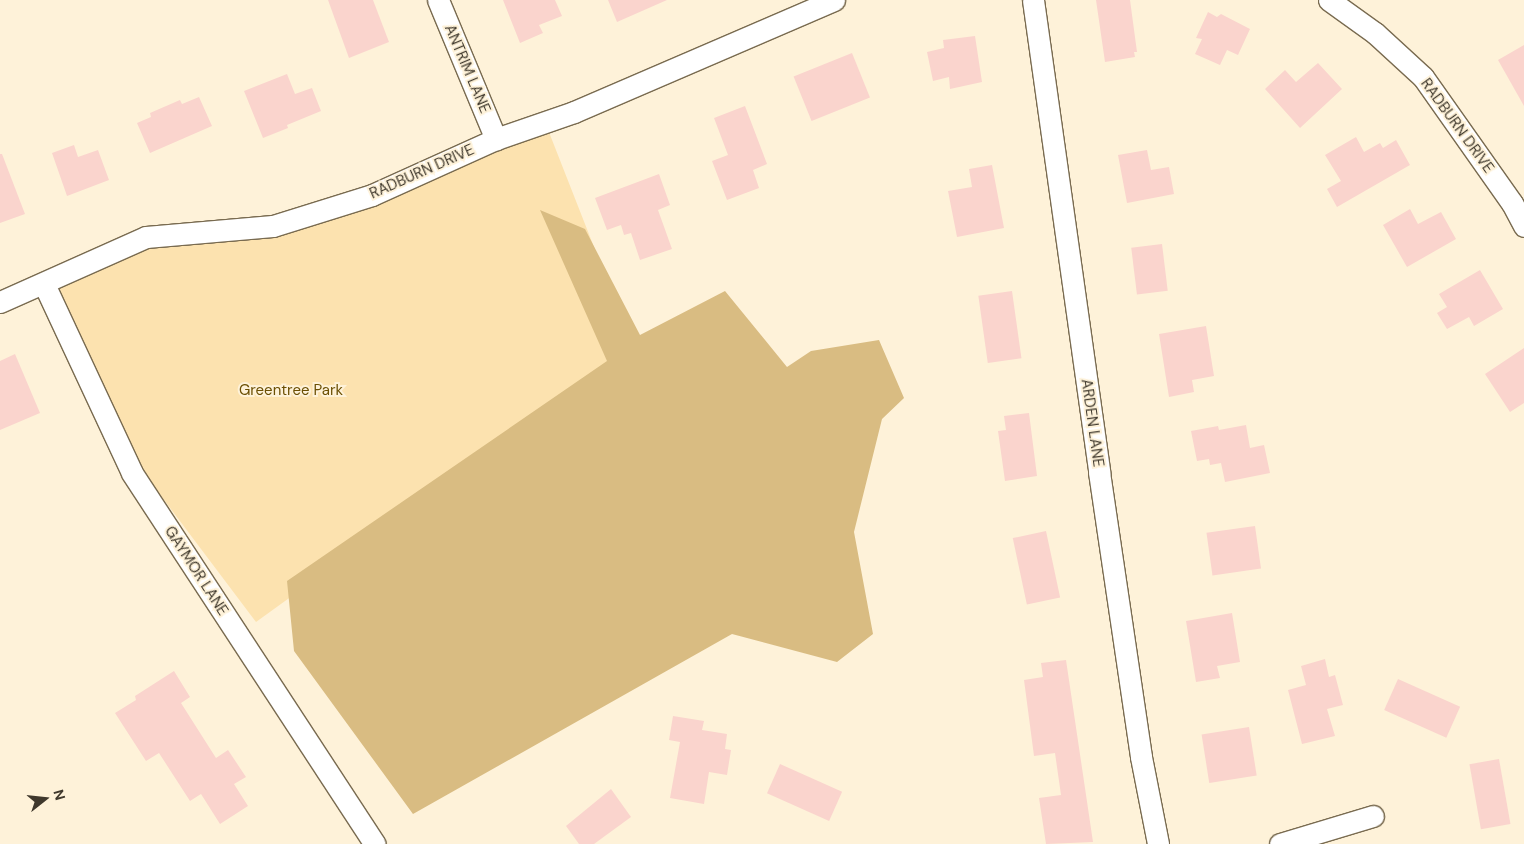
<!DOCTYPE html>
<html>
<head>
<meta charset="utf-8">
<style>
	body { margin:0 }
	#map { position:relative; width:1524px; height:844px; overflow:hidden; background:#fef2d9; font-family:"DM Sans",sans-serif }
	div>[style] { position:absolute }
	.green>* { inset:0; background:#fce2af }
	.forest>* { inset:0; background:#d9bc82 }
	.building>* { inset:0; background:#fad4cd; transform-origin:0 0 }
	.roads { filter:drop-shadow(1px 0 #796b50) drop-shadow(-1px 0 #796b50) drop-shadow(0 1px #796b50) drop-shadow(0 -1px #796b50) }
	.minor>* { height:21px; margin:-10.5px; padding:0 10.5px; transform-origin:10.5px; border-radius:10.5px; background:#fff }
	span { translate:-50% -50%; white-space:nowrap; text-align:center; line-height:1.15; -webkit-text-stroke:4px #fef2d9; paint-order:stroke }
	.street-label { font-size:15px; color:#3f382c }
	.park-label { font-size:15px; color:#6b4f03 }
	.north { position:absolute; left:20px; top:774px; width:50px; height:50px; -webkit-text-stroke:4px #fef2d9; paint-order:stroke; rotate:74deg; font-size:14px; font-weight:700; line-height:20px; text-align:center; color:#3f382c }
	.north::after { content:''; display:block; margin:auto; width:18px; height:22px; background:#3f382c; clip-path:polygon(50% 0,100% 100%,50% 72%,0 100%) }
</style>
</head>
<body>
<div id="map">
	<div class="green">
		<i style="clip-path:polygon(545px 122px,634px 349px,256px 622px,143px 472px,56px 288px,146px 237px,273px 226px)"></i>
	</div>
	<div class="forest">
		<i style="clip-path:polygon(540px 210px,585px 229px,640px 335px,725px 291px,787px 367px,811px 351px,879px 340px,904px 398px,882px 419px,854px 532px,873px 634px,837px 662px,732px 634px,413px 814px,294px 651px,287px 581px,607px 361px)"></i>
	</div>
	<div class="building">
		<i style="clip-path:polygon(328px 0,373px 0,389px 42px,349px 58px)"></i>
		<i style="clip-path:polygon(503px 0,555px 0,562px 16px,539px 25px,543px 33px,520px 43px)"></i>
		<i style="clip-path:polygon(608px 0,667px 0,617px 22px)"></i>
		<i style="clip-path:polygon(1096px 0,1130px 0,1137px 52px,1134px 52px,1135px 57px,1105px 62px)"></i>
		<i style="clip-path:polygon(1208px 12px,1217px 17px,1221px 14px,1250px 29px,1238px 55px,1227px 50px,1220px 65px,1195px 54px,1202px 39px,1196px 38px)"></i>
		<i style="clip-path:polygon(975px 36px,982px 82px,950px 89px,949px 77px,933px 81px,927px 52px,944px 48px,943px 40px)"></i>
		<i style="clip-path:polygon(1524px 45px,1524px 106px,1498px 60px)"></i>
		<i style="left:852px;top:53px;width:48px;height:63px;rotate:68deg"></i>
		<i style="clip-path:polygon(1318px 63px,1342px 89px,1300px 128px,1265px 89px,1285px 70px,1296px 82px)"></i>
		<i style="clip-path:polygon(287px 74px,295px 94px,312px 88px,321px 111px,287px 125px,288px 128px,263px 138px,244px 91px)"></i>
		<i style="clip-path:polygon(199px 97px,212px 126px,150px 153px,137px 123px,151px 117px,150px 113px,180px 100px,182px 104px)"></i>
		<i style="clip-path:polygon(745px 106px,767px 164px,753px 170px,759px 188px,727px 200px,712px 161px,728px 155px,714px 118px)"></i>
		<i style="clip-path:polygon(1356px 137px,1364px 152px,1380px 143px,1383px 148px,1396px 140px,1410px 165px,1337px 207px,1327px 189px,1341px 181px,1325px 155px)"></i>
		<i style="clip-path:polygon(74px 145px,78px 157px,98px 150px,109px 180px,67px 196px,52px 153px)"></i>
		<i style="clip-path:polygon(1147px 150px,1151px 170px,1169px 167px,1174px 194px,1127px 203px,1118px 155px)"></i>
		<i style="clip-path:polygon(0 154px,2px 154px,25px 214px,0 223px)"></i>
		<i style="clip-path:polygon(992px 165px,1004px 228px,957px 237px,948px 191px,972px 187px,969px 169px)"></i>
		<i style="clip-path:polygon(659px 174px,670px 205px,658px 210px,672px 249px,640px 260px,631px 233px,624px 235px,621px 225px,607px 230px,595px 198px)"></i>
		<i style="clip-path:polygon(1410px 209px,1418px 224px,1441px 212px,1456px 239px,1407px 267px,1383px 225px)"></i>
		<i style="left:1162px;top:244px;width:47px;height:31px;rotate:83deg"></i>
		<i style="clip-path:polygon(1480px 270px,1503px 309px,1474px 326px,1469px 317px,1447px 329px,1437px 313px,1447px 307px,1439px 294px)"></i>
		<i style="left:1012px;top:291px;width:68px;height:34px;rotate:82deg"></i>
		<i style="clip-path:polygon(1206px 326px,1214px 376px,1192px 380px,1194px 392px,1169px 397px,1159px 334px)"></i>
		<i style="clip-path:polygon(1524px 348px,1524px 403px,1510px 412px,1485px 374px)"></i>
		<i style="clip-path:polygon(15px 354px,40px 413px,0 430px,0 361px)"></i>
		<i style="clip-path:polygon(1029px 413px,1037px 476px,1005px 481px,998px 431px,1006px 430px,1004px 416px)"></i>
		<i style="clip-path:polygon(1246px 425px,1250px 448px,1264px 445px,1270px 473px,1225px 482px,1221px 463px,1210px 465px,1209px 459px,1197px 461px,1191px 431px,1218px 426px,1219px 430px)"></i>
		<i style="left:1255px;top:526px;width:43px;height:49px;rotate:82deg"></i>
		<i style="left:1046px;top:531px;width:68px;height:34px;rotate:78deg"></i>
		<i style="clip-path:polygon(1232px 613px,1240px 662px,1217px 666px,1220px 678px,1196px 682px,1186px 621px)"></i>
		<i style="clip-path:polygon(1325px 659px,1329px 677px,1335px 675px,1343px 705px,1327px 709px,1335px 736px,1302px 744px,1288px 690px,1306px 685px,1301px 666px)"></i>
		<i style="clip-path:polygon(1066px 660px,1093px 842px,1046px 844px,1039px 798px,1061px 795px,1055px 753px,1034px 756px,1024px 680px,1043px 677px,1041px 663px)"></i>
		<i style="clip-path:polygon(174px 671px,190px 697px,181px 703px,216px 758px,228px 750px,246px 777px,234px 784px,248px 806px,220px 824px,201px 794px,190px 801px,159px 753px,146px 761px,115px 713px,136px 700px,135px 696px)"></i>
		<i style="left:1398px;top:679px;width:68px;height:34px;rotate:24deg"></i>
		<i style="clip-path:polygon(673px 716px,704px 721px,702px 730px,727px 734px,725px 749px,731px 750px,727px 775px,709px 772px,704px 804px,670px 798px,680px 742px,669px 740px)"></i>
		<i style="left:1249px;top:727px;width:49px;height:48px;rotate:81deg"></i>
		<i style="left:1499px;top:759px;width:66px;height:30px;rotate:80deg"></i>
		<i style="left:780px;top:764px;width:68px;height:32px;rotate:24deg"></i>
		<i style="clip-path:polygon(611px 789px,631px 817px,594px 844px,579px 844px,566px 826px)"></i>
	</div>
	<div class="roads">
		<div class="minor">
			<i style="left:438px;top:0;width:151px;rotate:67.4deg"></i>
			<i style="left:1033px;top:0;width:477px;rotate:82deg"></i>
			<i style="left:1099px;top:472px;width:288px;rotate:81.6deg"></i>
			<i style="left:1141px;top:757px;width:89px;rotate:78.9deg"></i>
			<i style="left:1329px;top:0;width:57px;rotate:35.7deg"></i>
			<i style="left:1375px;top:33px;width:65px;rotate:42.5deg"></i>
			<i style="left:1423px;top:77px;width:154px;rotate:54.8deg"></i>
			<i style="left:1512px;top:203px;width:26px;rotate:62deg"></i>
			<i style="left:44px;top:284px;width:208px;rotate:65deg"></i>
			<i style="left:132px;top:473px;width:443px;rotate:56.8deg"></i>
			<i style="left:0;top:302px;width:160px;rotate:-24deg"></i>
			<i style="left:146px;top:237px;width:127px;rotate:-5deg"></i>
			<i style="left:273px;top:226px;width:104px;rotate:-17.4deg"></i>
			<i style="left:372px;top:195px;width:136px;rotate:-24.3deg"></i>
			<i style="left:496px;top:139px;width:83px;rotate:-19.1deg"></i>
			<i style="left:574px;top:112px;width:283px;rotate:-23.3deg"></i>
			<i style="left:1280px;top:844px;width:97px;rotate:-16.8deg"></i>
		</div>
	</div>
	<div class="street-label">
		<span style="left:467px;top:69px;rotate:67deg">ANTRIM LANE</span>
		<span style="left:1457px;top:126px;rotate:54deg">RADBURN DRIVE</span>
		<span style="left:422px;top:172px;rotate:-24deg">RADBURN DRIVE</span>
		<span style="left:1092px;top:423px;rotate:82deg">ARDEN LANE</span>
		<span style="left:196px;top:571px;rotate:57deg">GAYMOR LANE</span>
	</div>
	<div class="park-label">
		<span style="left:291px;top:391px">Greentree Park</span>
	</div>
	<div class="north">N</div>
</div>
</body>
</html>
